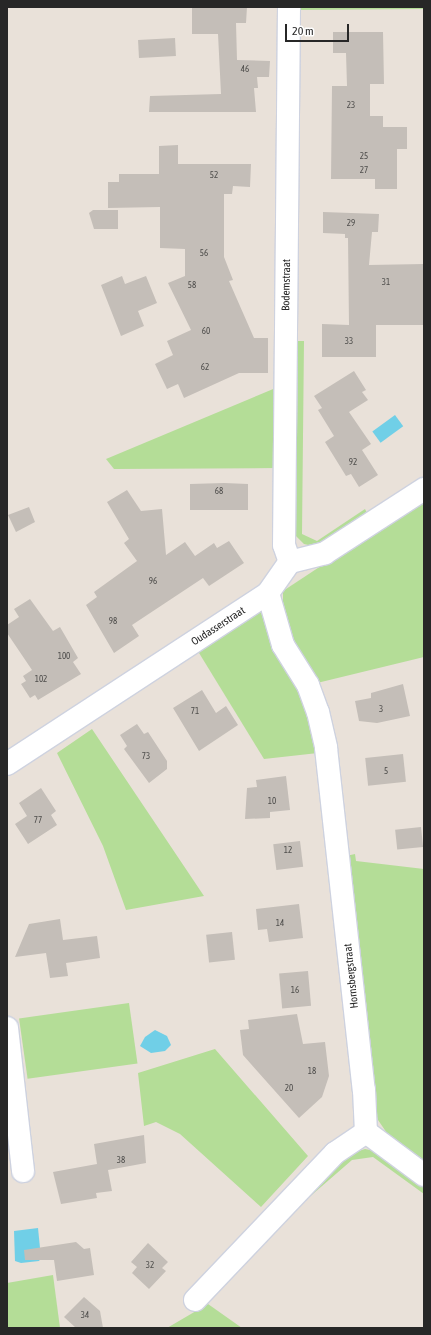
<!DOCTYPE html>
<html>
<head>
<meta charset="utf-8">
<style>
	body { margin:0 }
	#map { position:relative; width:431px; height:1335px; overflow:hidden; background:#e9e1d9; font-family:"Asap Condensed",sans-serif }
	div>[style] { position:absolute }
	.green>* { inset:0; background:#b4dd97; transform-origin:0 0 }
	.water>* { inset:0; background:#70cfe7; transform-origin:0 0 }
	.building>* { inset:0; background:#c4beb8; transform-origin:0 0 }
	.roads { filter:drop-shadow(1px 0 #ced2df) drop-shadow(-1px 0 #ced2df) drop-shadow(0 1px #ced2df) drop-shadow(0 -1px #ced2df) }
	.minor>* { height:22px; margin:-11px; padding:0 11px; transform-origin:11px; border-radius:11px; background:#fff }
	span { translate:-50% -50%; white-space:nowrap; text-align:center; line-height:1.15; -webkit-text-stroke:3.5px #fff; paint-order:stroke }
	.number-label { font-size:9px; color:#4e4d4b }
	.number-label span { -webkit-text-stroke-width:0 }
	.street-label { font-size:11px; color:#272727 }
	.frame { position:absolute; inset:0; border:8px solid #272727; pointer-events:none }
	.scale { position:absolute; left:285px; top:24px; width:64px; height:18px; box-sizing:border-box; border:2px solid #272727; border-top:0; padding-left:5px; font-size:12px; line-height:14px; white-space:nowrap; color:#272727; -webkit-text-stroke:3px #fff; paint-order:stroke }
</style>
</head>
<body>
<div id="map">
	<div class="green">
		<i style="clip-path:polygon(297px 7px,424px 7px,424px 9px,297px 10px)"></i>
		<i style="clip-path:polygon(294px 341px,304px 341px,302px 534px,317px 541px,365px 509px,368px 515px,318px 547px,304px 544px,295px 535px)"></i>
		<i style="clip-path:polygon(278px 387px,277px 468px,114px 469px,106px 459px)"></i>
		<i style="clip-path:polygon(424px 498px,424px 657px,317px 683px,289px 635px,283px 616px,283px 591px)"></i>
		<i style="clip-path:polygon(263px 608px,302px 689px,318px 753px,264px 759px,196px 648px)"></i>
		<i style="clip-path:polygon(92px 729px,204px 896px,126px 910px,103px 846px,57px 753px)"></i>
		<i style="clip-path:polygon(355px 854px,356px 861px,424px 869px,424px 1164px,391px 1139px,378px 1120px,374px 1107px,346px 856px)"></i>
		<i style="left:129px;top:1003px;width:61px;height:111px;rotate:82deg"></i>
		<i style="clip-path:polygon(215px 1049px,308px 1156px,261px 1207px,180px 1134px,156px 1122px,144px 1126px,138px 1073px)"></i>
		<i style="clip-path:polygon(365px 1149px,380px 1152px,424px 1185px,424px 1194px,373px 1157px,352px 1160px,284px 1219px,346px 1155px)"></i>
		<i style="clip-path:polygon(53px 1275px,60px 1328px,7px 1328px,7px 1283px)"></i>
		<i style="clip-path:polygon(208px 1304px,242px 1328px,167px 1328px)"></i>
	</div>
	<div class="water">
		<i style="left:395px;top:415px;width:14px;height:28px;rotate:54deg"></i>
		<i style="clip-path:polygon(155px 1030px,167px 1036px,171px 1045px,165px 1051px,151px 1053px,140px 1046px,145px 1037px)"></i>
		<i style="clip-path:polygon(38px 1228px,41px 1258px,39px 1261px,21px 1263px,15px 1261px,14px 1231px)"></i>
	</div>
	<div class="building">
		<i style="clip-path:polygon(192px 7px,247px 7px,246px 23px,236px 23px,237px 60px,270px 61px,269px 77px,257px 77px,258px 88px,254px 88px,256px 112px,149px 112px,150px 96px,221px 94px,218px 34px,192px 34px)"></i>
		<i style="clip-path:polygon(333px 32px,383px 32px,384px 84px,370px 84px,370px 116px,383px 116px,383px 127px,407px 127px,407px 149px,397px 149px,397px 189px,375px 189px,375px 179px,331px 179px,332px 86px,347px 86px,346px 53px,333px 53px)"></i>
		<i style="left:175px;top:38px;width:18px;height:37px;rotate:87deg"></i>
		<i style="clip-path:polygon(178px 145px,178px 164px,251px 164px,250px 187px,233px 186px,232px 194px,224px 194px,224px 257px,233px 280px,229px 281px,254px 338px,268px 338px,268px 373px,239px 373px,184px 398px,178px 384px,167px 389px,155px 364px,173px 355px,167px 341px,191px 330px,168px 283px,185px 276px,185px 249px,160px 248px,160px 207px,108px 208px,108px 182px,119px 182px,119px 174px,159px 174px,159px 146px)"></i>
		<i style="clip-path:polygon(93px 210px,118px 210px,118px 229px,94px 229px,89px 213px)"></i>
		<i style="clip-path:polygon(323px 212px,379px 214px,378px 232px,372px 232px,369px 265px,424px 264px,424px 325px,376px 325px,376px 357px,322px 357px,322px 324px,349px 325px,348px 238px,345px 238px,345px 234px,323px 233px)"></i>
		<i style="clip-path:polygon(122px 276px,125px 284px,146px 276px,157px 303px,138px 311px,144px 326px,121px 336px,101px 285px)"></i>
		<i style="clip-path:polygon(354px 371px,366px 390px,362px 392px,368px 400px,349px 412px,371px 444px,362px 450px,378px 475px,359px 487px,351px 474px,346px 476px,325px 442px,334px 436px,318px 410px,322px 408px,314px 396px)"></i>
		<i style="clip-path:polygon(224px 483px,248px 484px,248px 510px,190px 510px,190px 484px)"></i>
		<i style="clip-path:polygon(127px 490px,141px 511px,162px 509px,166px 555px,185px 542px,195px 556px,214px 543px,217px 548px,229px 541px,244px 563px,209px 586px,203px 578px,132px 625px,139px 636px,114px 653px,86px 605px,97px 597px,94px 592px,137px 561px,124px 543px,129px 539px,107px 502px)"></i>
		<i style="clip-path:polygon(29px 507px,35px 522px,16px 532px,8px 515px)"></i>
		<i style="clip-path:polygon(30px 599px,53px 631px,60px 627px,78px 658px,73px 662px,81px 674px,38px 700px,35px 695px,30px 698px,21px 684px,26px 681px,23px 676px,32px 670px,7px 633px,7px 625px,19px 617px,14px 609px)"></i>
		<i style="clip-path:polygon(403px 684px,410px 716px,377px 723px,359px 721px,355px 701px,371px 698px,371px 693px)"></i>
		<i style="clip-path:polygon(202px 690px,216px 713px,226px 706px,238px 725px,199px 751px,173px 708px)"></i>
		<i style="clip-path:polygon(137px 724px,144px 734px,148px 732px,167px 761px,167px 769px,149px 783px,124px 749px,127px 746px,120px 735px)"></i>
		<i style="left:403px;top:754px;width:28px;height:38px;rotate:84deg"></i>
		<i style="clip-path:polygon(286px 776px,290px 810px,270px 812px,270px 818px,245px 819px,247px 788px,257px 787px,256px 780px)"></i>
		<i style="clip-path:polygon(41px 788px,56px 811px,51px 815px,57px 825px,28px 844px,15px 824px,27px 816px,19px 803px)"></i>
		<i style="left:421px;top:827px;width:20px;height:26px;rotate:84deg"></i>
		<i style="left:300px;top:841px;width:26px;height:27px;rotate:83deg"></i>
		<i style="clip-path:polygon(299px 904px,303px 938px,269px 942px,267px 929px,258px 930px,256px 909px)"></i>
		<i style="clip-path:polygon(60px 919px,63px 940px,97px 936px,100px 958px,66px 963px,68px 976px,50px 978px,46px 953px,15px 957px,29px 924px)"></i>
		<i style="left:232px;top:932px;width:28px;height:26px;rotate:84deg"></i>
		<i style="left:308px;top:971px;width:35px;height:29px;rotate:85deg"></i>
		<i style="clip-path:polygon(297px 1014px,303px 1044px,325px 1042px,329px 1076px,322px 1097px,299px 1118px,243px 1055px,240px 1030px,249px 1029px,248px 1020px)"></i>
		<i style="clip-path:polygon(144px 1135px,146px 1163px,108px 1170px,112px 1191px,96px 1193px,97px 1198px,61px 1204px,53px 1172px,97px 1164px,94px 1144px)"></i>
		<i style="clip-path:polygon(76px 1242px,84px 1249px,90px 1248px,94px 1275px,57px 1281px,54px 1260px,25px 1260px,24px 1250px)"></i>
		<i style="clip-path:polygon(148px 1243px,168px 1262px,162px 1268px,166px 1271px,149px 1289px,132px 1273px,137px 1267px,131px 1262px)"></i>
		<i style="clip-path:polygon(84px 1297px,100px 1311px,103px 1328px,76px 1328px,64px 1317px)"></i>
	</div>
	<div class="roads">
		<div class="minor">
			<i style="left:289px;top:7px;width:538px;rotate:90.53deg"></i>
			<i style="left:284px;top:545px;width:18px;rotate:71deg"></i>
			<i style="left:268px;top:593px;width:54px;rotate:73.9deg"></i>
			<i style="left:283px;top:645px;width:47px;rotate:58deg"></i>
			<i style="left:308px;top:685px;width:29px;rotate:70deg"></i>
			<i style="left:318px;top:712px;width:37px;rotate:77deg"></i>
			<i style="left:326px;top:748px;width:344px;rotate:83.7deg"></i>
			<i style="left:364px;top:1090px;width:42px;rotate:87.3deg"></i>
			<i style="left:7px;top:764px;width:312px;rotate:-33.2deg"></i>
			<i style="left:268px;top:593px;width:38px;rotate:-55deg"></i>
			<i style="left:290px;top:562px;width:36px;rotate:-14deg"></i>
			<i style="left:325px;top:553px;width:118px;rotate:-32.9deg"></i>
			<i style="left:7px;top:1028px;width:144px;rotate:83.6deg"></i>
			<i style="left:366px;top:1132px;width:72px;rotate:36.6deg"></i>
			<i style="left:195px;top:1300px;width:203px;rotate:-46.4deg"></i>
			<i style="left:335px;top:1153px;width:37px;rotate:-34deg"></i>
		</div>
	</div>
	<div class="number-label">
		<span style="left:245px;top:69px">46</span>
		<span style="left:351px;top:105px">23</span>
		<span style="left:364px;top:156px">25</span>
		<span style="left:364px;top:170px">27</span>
		<span style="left:214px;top:175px">52</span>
		<span style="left:351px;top:223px">29</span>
		<span style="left:204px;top:253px">56</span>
		<span style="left:386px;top:282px">31</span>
		<span style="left:192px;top:285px">58</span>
		<span style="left:206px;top:331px">60</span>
		<span style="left:349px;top:341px">33</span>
		<span style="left:205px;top:367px">62</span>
		<span style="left:353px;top:462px">92</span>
		<span style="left:219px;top:491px">68</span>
		<span style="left:153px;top:581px">96</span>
		<span style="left:113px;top:621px">98</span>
		<span style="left:64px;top:656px">100</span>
		<span style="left:41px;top:679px">102</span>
		<span style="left:381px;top:709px">3</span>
		<span style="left:195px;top:711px">71</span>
		<span style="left:146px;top:756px">73</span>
		<span style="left:386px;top:771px">5</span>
		<span style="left:272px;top:801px">10</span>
		<span style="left:38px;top:820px">77</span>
		<span style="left:288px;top:850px">12</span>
		<span style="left:280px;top:923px">14</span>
		<span style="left:295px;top:990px">16</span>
		<span style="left:312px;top:1071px">18</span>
		<span style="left:289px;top:1088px">20</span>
		<span style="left:121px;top:1160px">38</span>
		<span style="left:150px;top:1265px">32</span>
		<span style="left:85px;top:1315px">34</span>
	</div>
	<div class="street-label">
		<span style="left:286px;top:285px;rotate:-89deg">Bodemstraat</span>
		<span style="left:218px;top:626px;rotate:-33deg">Oudasserstraat</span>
		<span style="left:351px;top:976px;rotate:-96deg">Hornsbergstraat</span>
	</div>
	<div class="frame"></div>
	<div class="scale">20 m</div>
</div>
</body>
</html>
